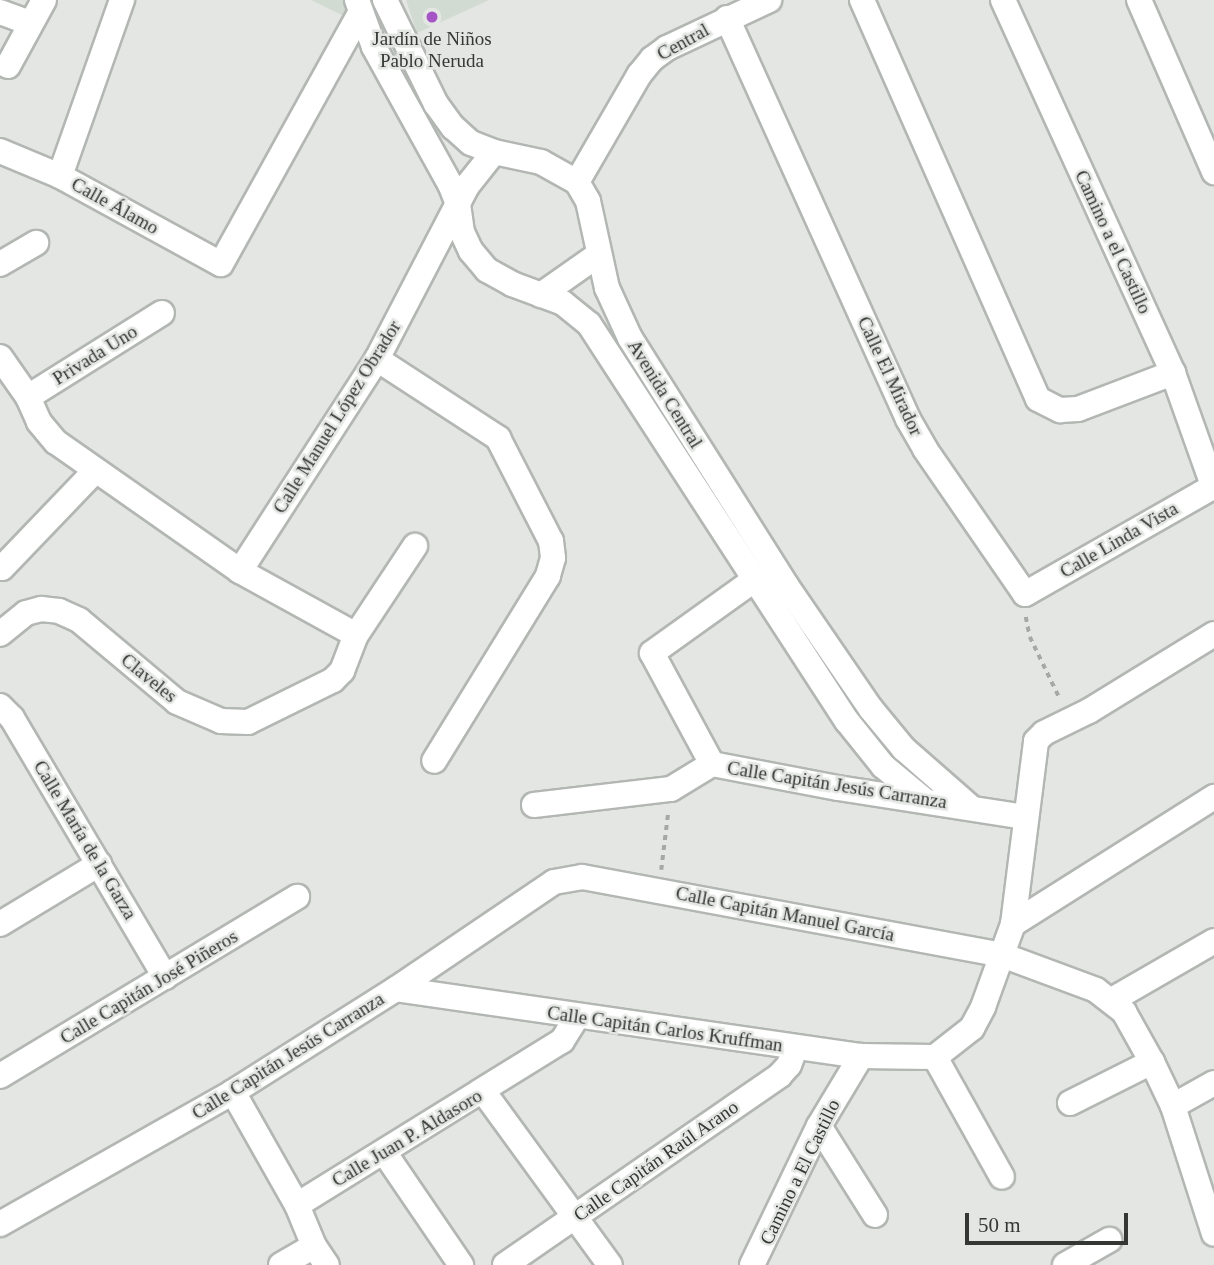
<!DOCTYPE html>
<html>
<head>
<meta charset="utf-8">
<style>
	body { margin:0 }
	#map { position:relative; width:1214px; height:1265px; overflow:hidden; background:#e3e6e2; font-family:"Times New Roman",serif }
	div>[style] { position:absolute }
	.built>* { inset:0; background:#d2dbd1 }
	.path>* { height:3.5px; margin-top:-1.75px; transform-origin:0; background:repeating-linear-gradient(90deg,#a6a8a5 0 5px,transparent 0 10px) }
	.roads { filter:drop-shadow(2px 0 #b3b7b3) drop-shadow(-2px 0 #b3b7b3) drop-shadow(0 2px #b3b7b3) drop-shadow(0 -2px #b3b7b3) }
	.minor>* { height:24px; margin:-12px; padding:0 12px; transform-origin:12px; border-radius:12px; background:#fff }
	.dots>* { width:19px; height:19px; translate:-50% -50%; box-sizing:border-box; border:4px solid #e3e6e2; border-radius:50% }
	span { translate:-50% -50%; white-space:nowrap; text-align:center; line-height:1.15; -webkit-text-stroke:5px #e3e6e2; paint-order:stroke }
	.poi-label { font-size:19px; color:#353735 }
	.street-label { font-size:19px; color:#353735 }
	.scale { position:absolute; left:965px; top:1213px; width:163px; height:32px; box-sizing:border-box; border:4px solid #353735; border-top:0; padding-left:9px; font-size:21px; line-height:24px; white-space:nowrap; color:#353735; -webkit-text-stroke:5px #e3e6e2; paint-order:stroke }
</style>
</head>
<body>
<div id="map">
	<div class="built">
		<i style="clip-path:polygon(311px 0,345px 0,350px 19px)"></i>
		<i style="clip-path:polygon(406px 0,489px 0,417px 33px)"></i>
	</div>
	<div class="path">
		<i style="left:1026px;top:617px;width:20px;rotate:79deg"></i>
		<i style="left:1030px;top:637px;width:69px;rotate:64.2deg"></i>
		<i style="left:661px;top:870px;width:58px;rotate:-83.1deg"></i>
	</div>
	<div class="roads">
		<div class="minor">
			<i style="left:357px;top:0;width:50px;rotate:70.1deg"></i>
			<i style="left:374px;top:47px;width:157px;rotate:61deg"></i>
			<i style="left:450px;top:184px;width:22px;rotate:68deg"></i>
			<i style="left:458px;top:204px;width:28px;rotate:82deg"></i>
			<i style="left:462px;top:232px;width:21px;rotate:65deg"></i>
			<i style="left:471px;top:251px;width:25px;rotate:50deg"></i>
			<i style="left:487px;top:270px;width:29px;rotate:29deg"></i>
			<i style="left:512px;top:284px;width:54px;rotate:20.4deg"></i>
			<i style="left:563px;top:303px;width:33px;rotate:39deg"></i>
			<i style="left:589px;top:324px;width:473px;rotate:57deg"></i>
			<i style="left:847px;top:721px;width:58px;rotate:51.3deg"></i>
			<i style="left:883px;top:766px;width:53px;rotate:39.7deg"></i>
			<i style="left:385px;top:0;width:116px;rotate:63.9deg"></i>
			<i style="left:436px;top:104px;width:29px;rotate:54deg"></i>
			<i style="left:453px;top:127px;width:24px;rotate:42deg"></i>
			<i style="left:471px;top:143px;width:25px;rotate:21deg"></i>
			<i style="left:494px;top:152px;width:48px;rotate:12deg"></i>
			<i style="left:541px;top:162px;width:41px;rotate:29.1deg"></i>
			<i style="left:577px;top:182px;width:22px;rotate:60deg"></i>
			<i style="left:588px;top:201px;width:89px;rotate:77.7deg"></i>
			<i style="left:607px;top:288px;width:55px;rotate:65.3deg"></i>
			<i style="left:630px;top:338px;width:292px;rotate:57.7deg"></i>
			<i style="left:786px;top:585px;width:150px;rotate:55.6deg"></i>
			<i style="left:871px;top:709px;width:52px;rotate:50.5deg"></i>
			<i style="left:904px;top:749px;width:86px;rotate:41.2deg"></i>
			<i style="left:862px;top:0;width:436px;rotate:66.2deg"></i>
			<i style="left:1038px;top:399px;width:25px;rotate:27deg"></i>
			<i style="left:1060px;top:410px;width:18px;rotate:-3deg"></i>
			<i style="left:1078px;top:409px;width:102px;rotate:-20.8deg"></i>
			<i style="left:1003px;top:0;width:410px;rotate:65.5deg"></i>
			<i style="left:1173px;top:373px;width:122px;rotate:70.4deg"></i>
			<i style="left:1139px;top:0;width:188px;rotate:66.4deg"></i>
			<i style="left:0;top:12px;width:32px;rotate:20deg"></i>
			<i style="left:727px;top:18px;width:440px;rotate:65.7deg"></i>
			<i style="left:908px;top:419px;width:34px;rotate:60deg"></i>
			<i style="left:925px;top:449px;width:176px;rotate:55.4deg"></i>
			<i style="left:1025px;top:594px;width:218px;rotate:-29.7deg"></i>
			<i style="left:8px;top:66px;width:75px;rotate:-61.4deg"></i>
			<i style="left:0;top:151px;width:65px;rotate:22.6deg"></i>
			<i style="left:60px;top:176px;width:183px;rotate:28.7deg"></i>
			<i style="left:221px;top:264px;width:287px;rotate:-61deg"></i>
			<i style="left:60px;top:176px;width:187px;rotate:-70.6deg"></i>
			<i style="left:577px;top:182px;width:124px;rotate:-59.9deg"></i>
			<i style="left:639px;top:75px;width:21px;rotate:-51deg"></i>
			<i style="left:652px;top:59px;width:19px;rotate:-36deg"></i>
			<i style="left:667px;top:48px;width:113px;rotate:-25.2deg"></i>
			<i style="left:0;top:264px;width:42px;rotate:-30.3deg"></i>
			<i style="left:541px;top:295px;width:70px;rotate:-35.1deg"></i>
			<i style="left:0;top:357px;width:49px;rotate:55deg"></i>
			<i style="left:28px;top:397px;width:27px;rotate:66deg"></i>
			<i style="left:39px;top:422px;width:26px;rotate:50deg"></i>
			<i style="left:56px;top:442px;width:225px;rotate:35deg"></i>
			<i style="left:240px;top:571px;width:132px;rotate:28.9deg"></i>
			<i style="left:377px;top:359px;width:145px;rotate:33.1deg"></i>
			<i style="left:498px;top:438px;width:116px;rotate:62.8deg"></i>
			<i style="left:551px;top:541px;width:17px;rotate:83deg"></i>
			<i style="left:553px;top:558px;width:19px;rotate:106deg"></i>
			<i style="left:548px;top:576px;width:217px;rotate:121.6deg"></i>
			<i style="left:28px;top:397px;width:158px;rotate:-32.1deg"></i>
			<i style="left:0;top:567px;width:2px;rotate:27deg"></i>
			<i style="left:2px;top:568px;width:134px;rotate:-46.2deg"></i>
			<i style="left:240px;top:571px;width:252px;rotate:-57.1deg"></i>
			<i style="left:377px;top:359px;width:195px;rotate:-62.5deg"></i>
			<i style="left:467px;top:186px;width:43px;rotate:-51.5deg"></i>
			<i style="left:0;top:634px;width:33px;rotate:-39deg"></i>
			<i style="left:26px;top:613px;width:16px;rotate:-15deg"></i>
			<i style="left:41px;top:609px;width:18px;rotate:6deg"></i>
			<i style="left:59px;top:611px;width:22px;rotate:24deg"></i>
			<i style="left:79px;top:620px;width:128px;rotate:39.9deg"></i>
			<i style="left:177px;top:702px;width:48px;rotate:23.4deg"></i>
			<i style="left:221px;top:721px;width:27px;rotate:2deg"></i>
			<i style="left:248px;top:722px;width:95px;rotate:-26.3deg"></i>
			<i style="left:333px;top:680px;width:13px;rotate:-45deg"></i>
			<i style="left:342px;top:671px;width:39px;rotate:-69deg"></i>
			<i style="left:356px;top:635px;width:107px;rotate:-56.5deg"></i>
			<i style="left:0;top:706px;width:17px;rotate:45deg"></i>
			<i style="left:12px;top:718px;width:301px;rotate:59.4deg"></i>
			<i style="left:712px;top:764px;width:126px;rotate:-118.4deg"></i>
			<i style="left:652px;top:653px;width:125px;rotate:-35.6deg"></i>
			<i style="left:534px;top:805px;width:138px;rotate:-6.7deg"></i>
			<i style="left:671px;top:789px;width:48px;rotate:-31.4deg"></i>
			<i style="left:712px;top:764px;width:128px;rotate:10.8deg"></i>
			<i style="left:838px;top:788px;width:190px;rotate:8.8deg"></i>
			<i style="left:0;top:924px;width:116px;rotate:-31.2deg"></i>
			<i style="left:1013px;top:924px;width:238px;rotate:-32.3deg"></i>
			<i style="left:396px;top:989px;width:470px;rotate:8.2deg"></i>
			<i style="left:861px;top:1056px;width:74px;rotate:0.8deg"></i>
			<i style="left:1112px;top:1000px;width:118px;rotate:-30deg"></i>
			<i style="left:935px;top:1057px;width:47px;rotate:-38.1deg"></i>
			<i style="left:972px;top:1028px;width:24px;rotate:-62deg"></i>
			<i style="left:983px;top:1007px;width:88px;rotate:-70.1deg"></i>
			<i style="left:1013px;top:924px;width:184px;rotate:-82.8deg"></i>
			<i style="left:1036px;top:741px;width:11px;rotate:-45deg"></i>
			<i style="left:1044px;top:733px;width:50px;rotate:-26.1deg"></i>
			<i style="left:1089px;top:711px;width:147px;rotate:-31.6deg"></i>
			<i style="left:935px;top:1057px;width:137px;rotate:60.8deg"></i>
			<i style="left:0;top:1076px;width:347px;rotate:-31.1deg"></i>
			<i style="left:483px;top:1091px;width:215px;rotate:53.9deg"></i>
			<i style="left:233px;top:1092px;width:130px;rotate:60.5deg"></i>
			<i style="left:297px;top:1205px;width:44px;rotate:67.5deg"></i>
			<i style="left:314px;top:1246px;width:23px;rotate:56deg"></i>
			<i style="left:1070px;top:1103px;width:92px;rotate:-26.6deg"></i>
			<i style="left:1173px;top:1106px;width:47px;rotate:-29.3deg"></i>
			<i style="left:819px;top:1126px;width:105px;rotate:57.8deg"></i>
			<i style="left:384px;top:1152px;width:137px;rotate:55.7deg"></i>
			<i style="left:297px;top:1205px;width:312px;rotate:-31.8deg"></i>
			<i style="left:562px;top:1041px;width:28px;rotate:-58deg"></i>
			<i style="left:0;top:1224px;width:268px;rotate:-29.5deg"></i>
			<i style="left:233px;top:1092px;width:193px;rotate:-32.3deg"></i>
			<i style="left:396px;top:989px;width:191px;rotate:-34.1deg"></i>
			<i style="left:554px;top:882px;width:28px;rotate:-10deg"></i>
			<i style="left:582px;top:877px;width:427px;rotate:10.5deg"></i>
			<i style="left:1002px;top:955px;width:100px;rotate:20.4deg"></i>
			<i style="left:1096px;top:990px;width:36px;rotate:38deg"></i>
			<i style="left:1124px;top:1012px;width:57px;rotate:60.8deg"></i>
			<i style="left:1152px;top:1062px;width:49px;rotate:64.5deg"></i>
			<i style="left:1173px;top:1106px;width:134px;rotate:72.2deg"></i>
			<i style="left:281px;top:1265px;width:38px;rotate:-30deg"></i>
			<i style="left:505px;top:1265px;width:334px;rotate:-34.6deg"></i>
			<i style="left:780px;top:1075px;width:13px;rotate:-48deg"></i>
			<i style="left:789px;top:1065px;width:19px;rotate:-69deg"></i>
			<i style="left:752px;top:1265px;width:154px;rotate:-64.3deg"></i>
			<i style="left:819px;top:1126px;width:82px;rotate:-59deg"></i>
			<i style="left:1065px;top:1265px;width:51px;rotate:-29.6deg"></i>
		</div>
	</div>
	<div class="dots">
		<i style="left:432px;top:17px;background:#a655c5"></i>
	</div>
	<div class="poi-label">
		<span style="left:432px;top:50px">Jardín de Niños<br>Pablo Neruda</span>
	</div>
	<div class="street-label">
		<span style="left:683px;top:42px;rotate:-29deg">Central</span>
		<span style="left:115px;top:206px;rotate:29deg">Calle Álamo</span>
		<span style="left:1113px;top:242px;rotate:65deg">Camino a el Castillo</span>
		<span style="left:95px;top:355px;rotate:-32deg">Privada Uno</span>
		<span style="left:890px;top:376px;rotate:65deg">Calle El Mirador</span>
		<span style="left:665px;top:394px;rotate:58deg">Avenida Central</span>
		<span style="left:337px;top:417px;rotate:-58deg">Calle Manuel López Obrador</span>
		<span style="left:1119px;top:540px;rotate:-30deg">Calle Linda Vista</span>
		<span style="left:149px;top:678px;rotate:39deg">Claveles</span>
		<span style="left:837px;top:785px;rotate:9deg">Calle Capitán Jesús Carranza</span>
		<span style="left:85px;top:840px;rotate:59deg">Calle María de la Garza</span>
		<span style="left:785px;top:914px;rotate:11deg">Calle Capitán Manuel García</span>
		<span style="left:149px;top:987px;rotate:-31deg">Calle Capitán José Piñeros</span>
		<span style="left:665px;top:1029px;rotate:8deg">Calle Capitán Carlos Kruffman</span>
		<span style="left:288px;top:1056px;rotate:-32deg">Calle Capitán Jesús Carranza</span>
		<span style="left:407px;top:1138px;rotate:-31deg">Calle Juan P. Aldasoro</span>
		<span style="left:656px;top:1161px;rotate:-35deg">Calle Capitán Raúl Arano</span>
		<span style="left:800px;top:1172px;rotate:-64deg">Camino a El Castillo</span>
	</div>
	<div class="scale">50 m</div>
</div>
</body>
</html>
